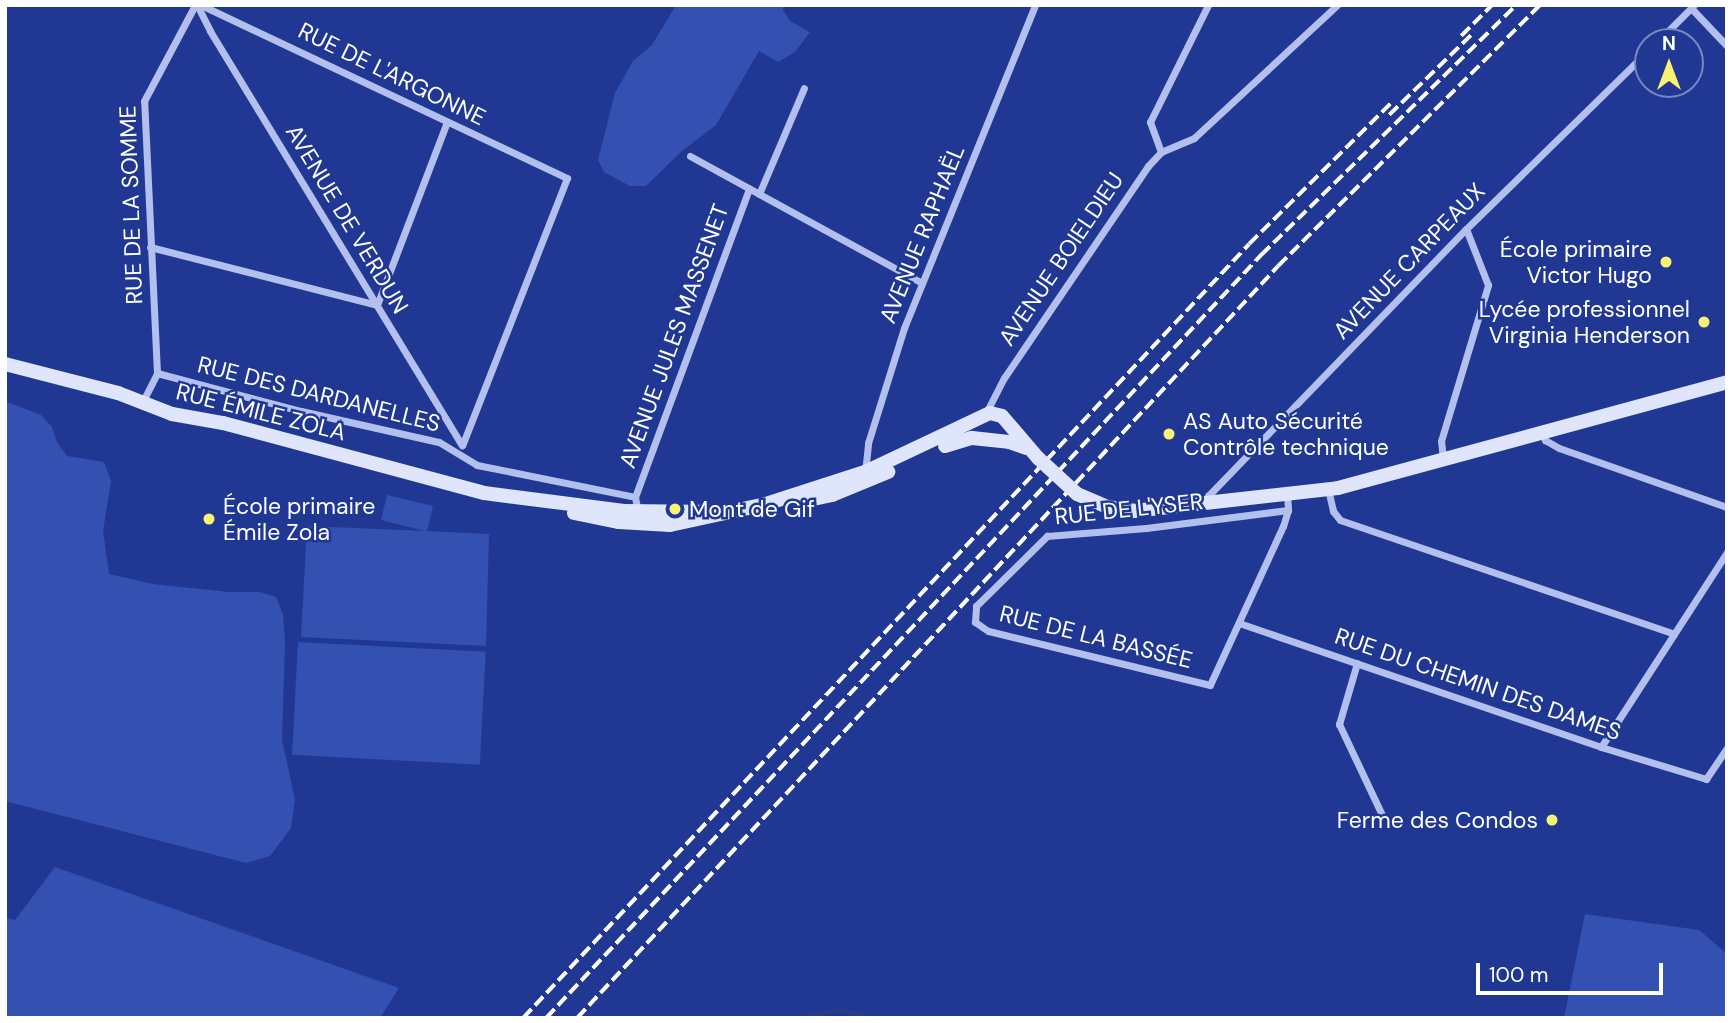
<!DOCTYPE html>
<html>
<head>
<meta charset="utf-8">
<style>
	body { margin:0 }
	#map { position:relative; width:1732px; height:1023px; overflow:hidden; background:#203894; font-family:"DM Sans",sans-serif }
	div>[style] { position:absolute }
	.green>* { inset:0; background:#3450b1; transform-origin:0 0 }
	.stream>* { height:3.5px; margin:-1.75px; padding:0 1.75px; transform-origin:1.75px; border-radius:1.75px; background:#2a3d83 }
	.minor>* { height:7px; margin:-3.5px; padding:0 3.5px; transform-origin:3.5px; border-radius:3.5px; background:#b3c0ee }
	.secondary>* { height:14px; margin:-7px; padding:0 7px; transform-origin:7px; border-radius:7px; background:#dfe5fa }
	.rail>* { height:3.5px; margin-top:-1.75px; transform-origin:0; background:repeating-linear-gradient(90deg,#fff 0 12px,transparent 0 17px) }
	.secondary-bridge>* { height:14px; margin:-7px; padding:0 7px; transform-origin:7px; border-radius:7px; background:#dfe5fa }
	.dots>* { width:19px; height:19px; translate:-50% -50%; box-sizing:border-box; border:4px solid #203894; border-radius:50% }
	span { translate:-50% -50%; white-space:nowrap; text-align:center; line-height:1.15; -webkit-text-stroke:5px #203894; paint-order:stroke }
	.street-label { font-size:23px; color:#fff }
	.poi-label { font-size:23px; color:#fff }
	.right { translate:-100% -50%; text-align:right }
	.left { translate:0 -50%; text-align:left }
	.frame { position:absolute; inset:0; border:7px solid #fff; pointer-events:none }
	.north { position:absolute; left:1634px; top:28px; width:70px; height:70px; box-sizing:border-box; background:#203894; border:2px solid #7988bf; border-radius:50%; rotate:0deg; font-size:19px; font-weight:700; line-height:28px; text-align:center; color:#fff }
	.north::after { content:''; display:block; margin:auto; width:24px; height:32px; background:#fbf273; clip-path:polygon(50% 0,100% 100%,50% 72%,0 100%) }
	.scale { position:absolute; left:1476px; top:963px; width:187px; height:32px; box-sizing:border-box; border:4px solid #fff; border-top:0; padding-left:9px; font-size:21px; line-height:24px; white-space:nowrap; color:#fff; -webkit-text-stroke:5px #203894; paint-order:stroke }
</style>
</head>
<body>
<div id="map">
	<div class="green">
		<i style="clip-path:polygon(676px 5px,784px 5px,783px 10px,790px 21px,810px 32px,795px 52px,778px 62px,759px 51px,716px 125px,682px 151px,646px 186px,630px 186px,604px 172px,598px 160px,615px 93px,633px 61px,652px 45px)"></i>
		<i style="clip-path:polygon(5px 401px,41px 415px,52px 427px,57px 442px,67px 456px,104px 462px,111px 481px,103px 531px,109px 574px,153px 584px,229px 592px,260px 592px,276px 597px,283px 614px,285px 643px,282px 740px,295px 800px,291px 828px,270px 856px,246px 863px,5px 801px)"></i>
		<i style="clip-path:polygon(387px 495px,433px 506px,427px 531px,489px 534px,486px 646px,301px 637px,307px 526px,425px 531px,381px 520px)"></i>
		<i style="left:298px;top:642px;width:188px;height:113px;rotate:3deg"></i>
		<i style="clip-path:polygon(55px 867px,399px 988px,380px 1018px,5px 1018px,5px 918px,15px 920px)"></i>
		<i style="clip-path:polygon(1585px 914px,1699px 930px,1727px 954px,1727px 1018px,1564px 1018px)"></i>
	</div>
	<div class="stream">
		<i style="left:799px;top:1018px;width:43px;rotate:-10.8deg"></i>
		<i style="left:841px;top:1010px;width:30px;rotate:15deg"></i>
	</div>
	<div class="minor">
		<i style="left:197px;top:5px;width:29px;rotate:63deg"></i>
		<i style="left:210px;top:31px;width:485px;rotate:58.7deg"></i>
		<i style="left:201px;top:5px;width:405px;rotate:25.3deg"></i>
		<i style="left:567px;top:178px;width:286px;rotate:111.4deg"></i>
		<i style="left:1691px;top:8px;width:52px;rotate:46.5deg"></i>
		<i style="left:1657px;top:42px;width:52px;rotate:-45deg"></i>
		<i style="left:1161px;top:152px;width:32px;rotate:-110deg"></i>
		<i style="left:1150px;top:122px;width:131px;rotate:-63.6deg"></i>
		<i style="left:690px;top:156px;width:264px;rotate:28.7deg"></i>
		<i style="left:759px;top:194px;width:115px;rotate:-67deg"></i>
		<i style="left:150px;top:247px;width:234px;rotate:14.3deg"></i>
		<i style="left:377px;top:305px;width:196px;rotate:-69.1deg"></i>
		<i style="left:157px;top:373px;width:149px;rotate:14.8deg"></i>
		<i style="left:301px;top:411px;width:141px;rotate:12.7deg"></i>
		<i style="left:439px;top:442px;width:44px;rotate:31.2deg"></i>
		<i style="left:477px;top:465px;width:161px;rotate:11.4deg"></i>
		<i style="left:635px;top:497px;width:15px;rotate:79deg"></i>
		<i style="left:142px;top:403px;width:34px;rotate:-63deg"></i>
		<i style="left:157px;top:373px;width:272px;rotate:-92.7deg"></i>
		<i style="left:144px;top:101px;width:109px;rotate:-62deg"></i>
		<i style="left:986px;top:413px;width:39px;rotate:-63deg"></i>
		<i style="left:1004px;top:378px;width:256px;rotate:-55.8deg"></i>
		<i style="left:1148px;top:166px;width:19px;rotate:-47deg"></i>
		<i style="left:1161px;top:152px;width:36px;rotate:-23deg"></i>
		<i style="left:1194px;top:138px;width:195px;rotate:-42.9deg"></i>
		<i style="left:1542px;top:433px;width:8px;rotate:67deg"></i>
		<i style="left:1545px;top:440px;width:16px;rotate:30deg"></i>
		<i style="left:1559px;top:448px;width:178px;rotate:19.4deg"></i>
		<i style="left:1443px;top:459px;width:18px;rotate:-96deg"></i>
		<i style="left:1441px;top:441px;width:163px;rotate:-73.2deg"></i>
		<i style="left:1488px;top:285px;width:60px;rotate:-111.4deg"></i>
		<i style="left:865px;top:473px;width:30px;rotate:-84deg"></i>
		<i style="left:868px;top:443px;width:121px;rotate:-72.6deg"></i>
		<i style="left:904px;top:328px;width:349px;rotate:-67.9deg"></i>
		<i style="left:1328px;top:489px;width:23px;rotate:77deg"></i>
		<i style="left:1333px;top:511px;width:11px;rotate:52deg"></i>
		<i style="left:1340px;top:520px;width:353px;rotate:18.8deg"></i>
		<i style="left:1287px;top:494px;width:16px;rotate:86deg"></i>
		<i style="left:1288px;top:510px;width:17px;rotate:107deg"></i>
		<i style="left:1283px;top:526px;width:175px;rotate:114.7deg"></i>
		<i style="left:1210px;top:685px;width:228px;rotate:-166.3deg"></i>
		<i style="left:988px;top:631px;width:16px;rotate:-145deg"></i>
		<i style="left:975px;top:622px;width:16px;rotate:-86deg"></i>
		<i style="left:976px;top:606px;width:100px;rotate:-44.6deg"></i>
		<i style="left:1047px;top:536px;width:99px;rotate:-4.6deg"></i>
		<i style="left:1146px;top:528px;width:143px;rotate:-7.2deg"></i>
		<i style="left:635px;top:497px;width:329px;rotate:-69.7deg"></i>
		<i style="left:1205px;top:503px;width:8px;rotate:-67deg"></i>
		<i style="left:1208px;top:496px;width:371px;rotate:-46deg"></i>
		<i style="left:1466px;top:229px;width:255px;rotate:-44.4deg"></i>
		<i style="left:1239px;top:623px;width:383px;rotate:18.9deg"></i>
		<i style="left:1601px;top:747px;width:110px;rotate:16.9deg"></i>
		<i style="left:1706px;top:779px;width:37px;rotate:-56deg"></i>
		<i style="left:1357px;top:663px;width:64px;rotate:106.4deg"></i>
		<i style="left:1339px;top:724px;width:101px;rotate:64.7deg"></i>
		<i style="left:1601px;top:747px;width:232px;rotate:-57.1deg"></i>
	</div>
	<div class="secondary">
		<i style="left:5px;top:364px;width:117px;rotate:14.4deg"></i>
		<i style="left:118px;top:393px;width:58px;rotate:21.3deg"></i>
		<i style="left:172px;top:414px;width:52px;rotate:10deg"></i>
		<i style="left:223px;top:423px;width:270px;rotate:15deg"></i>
		<i style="left:484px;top:493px;width:141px;rotate:7.3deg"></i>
		<i style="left:624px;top:511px;width:93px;rotate:0.6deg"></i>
		<i style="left:945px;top:446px;width:28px;rotate:-17deg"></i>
		<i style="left:972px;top:438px;width:37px;rotate:6deg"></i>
		<i style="left:1009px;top:442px;width:18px;rotate:19deg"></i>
		<i style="left:1077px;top:494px;width:33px;rotate:23deg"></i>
		<i style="left:1107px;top:507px;width:27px;rotate:8deg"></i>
		<i style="left:1134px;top:511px;width:205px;rotate:-6.4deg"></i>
		<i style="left:1338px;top:488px;width:403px;rotate:-15.2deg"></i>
		<i style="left:799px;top:502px;width:34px;rotate:-12deg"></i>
		<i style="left:832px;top:495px;width:61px;rotate:-22.3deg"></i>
		<i style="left:574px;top:513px;width:46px;rotate:11.3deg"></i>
		<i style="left:619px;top:522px;width:51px;rotate:3.4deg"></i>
		<i style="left:670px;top:525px;width:98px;rotate:-12.3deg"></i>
		<i style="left:766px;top:504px;width:104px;rotate:-17.9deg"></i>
		<i style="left:865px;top:472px;width:138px;rotate:-25.3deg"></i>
		<i style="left:990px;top:413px;width:12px;rotate:14deg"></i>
		<i style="left:1002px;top:416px;width:55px;rotate:49.4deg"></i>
	</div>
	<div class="rail">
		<i style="left:1461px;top:36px;width:44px;rotate:-45deg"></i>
		<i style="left:1389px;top:115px;width:119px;rotate:-44.3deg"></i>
		<i style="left:523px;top:1018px;width:1061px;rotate:-46.83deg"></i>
		<i style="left:1249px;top:244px;width:203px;rotate:-44.8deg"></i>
		<i style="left:546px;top:1018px;width:1046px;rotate:-46.86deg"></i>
		<i style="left:1261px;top:255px;width:357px;rotate:-44.4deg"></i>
		<i style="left:577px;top:1018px;width:1028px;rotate:-47.01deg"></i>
		<i style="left:1278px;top:266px;width:370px;rotate:-44.9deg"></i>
	</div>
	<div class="secondary-bridge">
		<i style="left:1038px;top:458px;width:53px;rotate:42.7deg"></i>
	</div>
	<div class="dots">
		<i style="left:1666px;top:262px;background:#fbf273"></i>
		<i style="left:1704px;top:322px;background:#fbf273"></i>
		<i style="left:1169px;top:434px;background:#fbf273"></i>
		<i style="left:675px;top:509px;background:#fbf273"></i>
		<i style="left:209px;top:519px;background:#fbf273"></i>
		<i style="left:1552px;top:820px;background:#fbf273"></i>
	</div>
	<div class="street-label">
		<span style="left:392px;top:74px;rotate:26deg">RUE DE L'ARGONNE</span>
		<span style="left:131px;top:205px;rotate:-92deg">RUE DE LA SOMME</span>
		<span style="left:347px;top:219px;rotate:59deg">AVENUE DE VERDUN</span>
		<span style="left:922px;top:234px;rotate:-68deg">AVENUE RAPHAËL</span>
		<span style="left:1061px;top:259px;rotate:-56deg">AVENUE BOIELDIEU</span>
		<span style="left:1409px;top:261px;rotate:-46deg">AVENUE CARPEAUX</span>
		<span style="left:674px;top:336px;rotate:-70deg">AVENUE JULES MASSENET</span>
		<span style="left:319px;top:394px;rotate:14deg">RUE DES DARDANELLES</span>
		<span style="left:261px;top:412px;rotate:14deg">RUE ÉMILE ZOLA</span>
		<span style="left:1129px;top:509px;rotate:-6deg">RUE DE L'YSER</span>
		<span style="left:1096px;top:637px;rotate:14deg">RUE DE LA BASSÉE</span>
		<span style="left:1478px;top:684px;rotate:19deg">RUE DU CHEMIN DES DAMES</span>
	</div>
	<div class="poi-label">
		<span class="right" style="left:1652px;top:262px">École primaire<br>Victor Hugo</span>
		<span class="right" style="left:1690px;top:322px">Lycée professionnel<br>Virginia Henderson</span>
		<span class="left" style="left:1183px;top:434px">AS Auto Sécurité<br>Contrôle technique</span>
		<span class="left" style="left:223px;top:519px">École primaire<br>Émile Zola</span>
		<span class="left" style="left:689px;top:509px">Mont de Gif</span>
		<span class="right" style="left:1538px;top:820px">Ferme des Condos</span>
	</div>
	<div class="frame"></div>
	<div class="north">N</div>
	<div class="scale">100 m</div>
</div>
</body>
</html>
